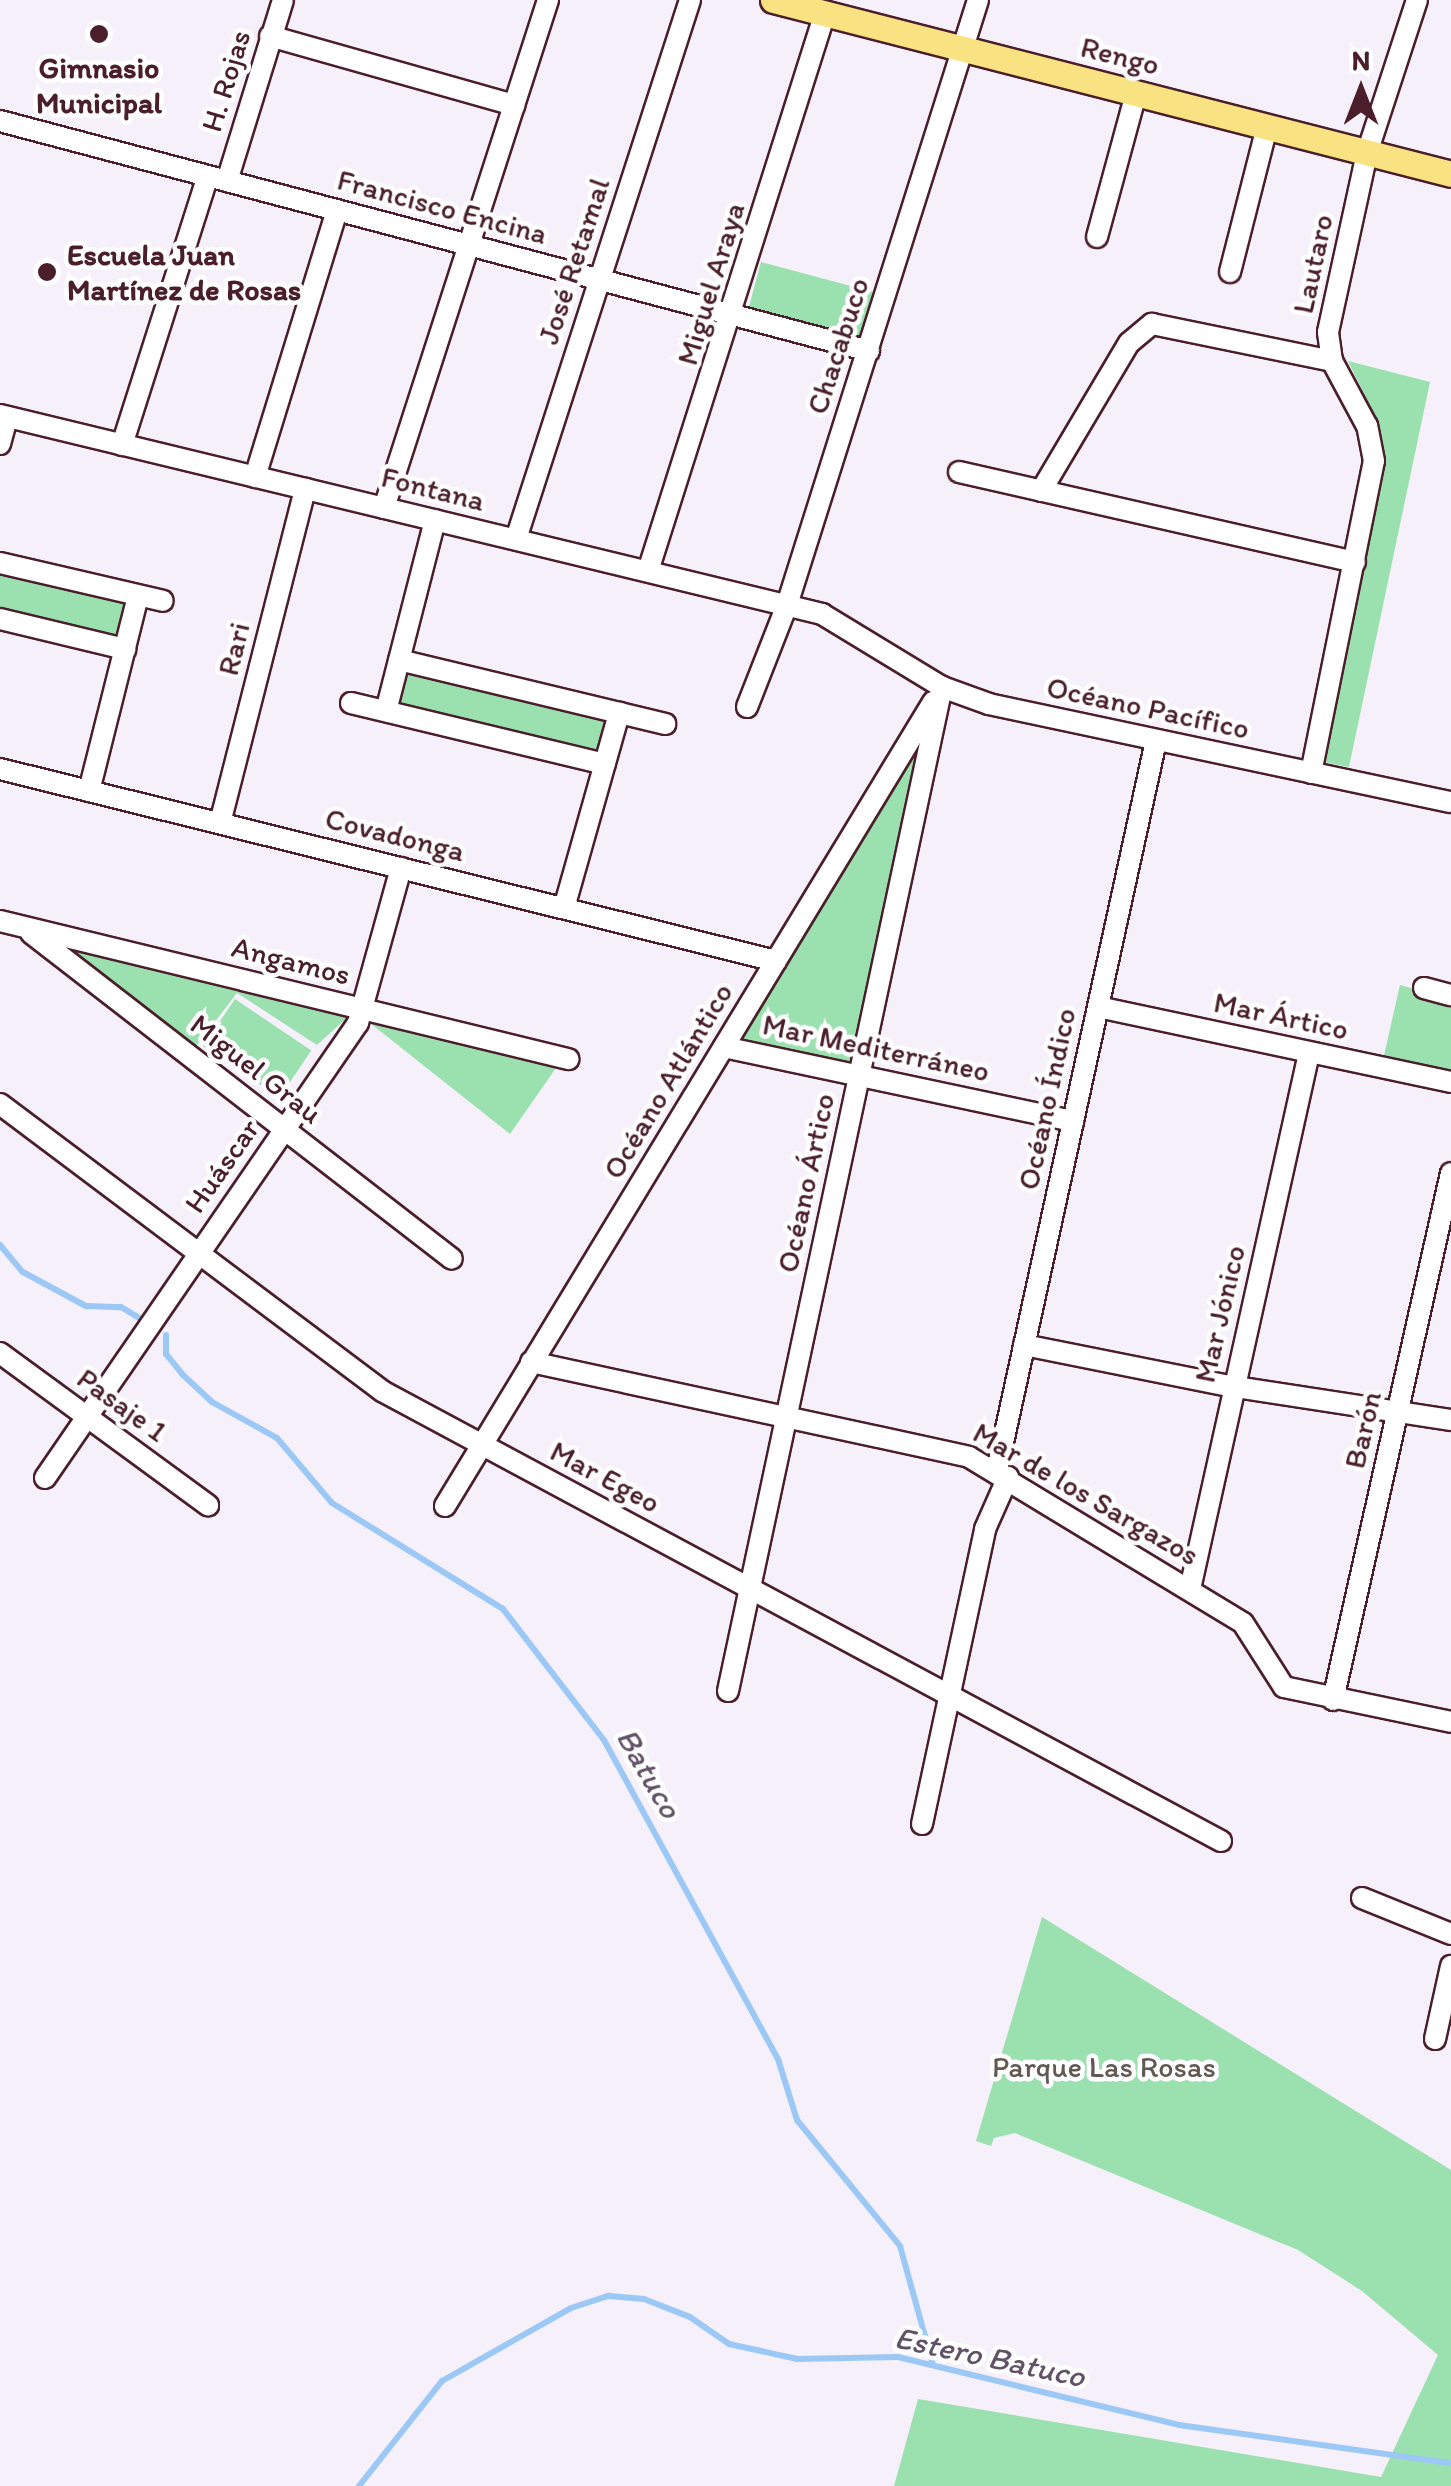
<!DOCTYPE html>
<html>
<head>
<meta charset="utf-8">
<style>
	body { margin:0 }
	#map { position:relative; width:1451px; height:2486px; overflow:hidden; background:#f5f0f9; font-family:Itim,sans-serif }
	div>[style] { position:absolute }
	.green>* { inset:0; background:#9ae1af; transform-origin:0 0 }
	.stream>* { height:6px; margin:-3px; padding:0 3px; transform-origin:3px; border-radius:3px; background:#9bc8f5 }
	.roads { filter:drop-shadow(2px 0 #4a1f2b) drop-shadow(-2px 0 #4a1f2b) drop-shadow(0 2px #4a1f2b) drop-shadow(0 -2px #4a1f2b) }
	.minor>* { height:20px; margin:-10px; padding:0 10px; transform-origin:10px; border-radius:10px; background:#fff }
	.major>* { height:25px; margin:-12.5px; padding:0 12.5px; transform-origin:12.5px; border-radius:12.5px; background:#f8e281 }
	.dots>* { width:28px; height:28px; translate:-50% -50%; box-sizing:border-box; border:5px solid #fff; border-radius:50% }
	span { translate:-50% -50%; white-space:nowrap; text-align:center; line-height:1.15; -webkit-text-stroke:9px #fff; paint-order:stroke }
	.street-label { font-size:30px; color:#4a1f2b }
	.poi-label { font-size:30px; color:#4a1f2b; font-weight:700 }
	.left { translate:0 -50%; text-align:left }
	.park-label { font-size:30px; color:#625953 }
	.water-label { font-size:32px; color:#625268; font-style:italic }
	.north { position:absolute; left:1311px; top:40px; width:100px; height:100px; -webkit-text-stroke:8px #fff; paint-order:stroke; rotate:0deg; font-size:28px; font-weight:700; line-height:40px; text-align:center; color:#4a1f2b }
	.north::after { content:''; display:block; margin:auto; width:35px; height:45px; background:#4a1f2b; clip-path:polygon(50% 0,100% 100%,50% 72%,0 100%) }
</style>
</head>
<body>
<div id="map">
	<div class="green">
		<i style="left:761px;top:262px;width:119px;height:48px;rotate:15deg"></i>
		<i style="clip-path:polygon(1348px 361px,1430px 382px,1349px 767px,1323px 762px,1382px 464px,1378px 422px)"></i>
		<i style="left:0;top:570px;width:134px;height:41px;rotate:13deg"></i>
		<i style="left:404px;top:669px;width:211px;height:35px;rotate:13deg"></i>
		<i style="clip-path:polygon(930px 717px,855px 1069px,737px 1040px)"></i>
		<i style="clip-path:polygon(45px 936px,353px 1012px,317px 1045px,237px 993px,194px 1049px)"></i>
		<i style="clip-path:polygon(1400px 985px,1451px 999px,1451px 1074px,1383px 1060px)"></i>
		<i style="left:235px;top:999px;width:92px;height:57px;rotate:34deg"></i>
		<i style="clip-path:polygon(370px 1023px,558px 1065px,510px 1134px)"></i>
		<i style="clip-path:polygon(1042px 1917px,1451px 2170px,1451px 2486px,894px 2486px,918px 2399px,1381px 2477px,1438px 2355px,1362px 2291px,1298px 2250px,1015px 2133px,994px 2138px,991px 2146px,976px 2141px)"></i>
	</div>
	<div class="stream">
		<i style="left:0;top:1245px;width:35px;rotate:50deg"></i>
		<i style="left:23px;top:1272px;width:72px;rotate:28.4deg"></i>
		<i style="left:86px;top:1306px;width:35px;rotate:2deg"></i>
		<i style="left:121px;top:1307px;width:21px;rotate:31deg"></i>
		<i style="left:166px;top:1335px;width:19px;rotate:90deg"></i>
		<i style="left:166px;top:1354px;width:26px;rotate:51deg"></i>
		<i style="left:182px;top:1374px;width:41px;rotate:43deg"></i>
		<i style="left:212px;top:1402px;width:74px;rotate:29deg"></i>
		<i style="left:277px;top:1438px;width:85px;rotate:49.8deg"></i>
		<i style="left:332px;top:1503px;width:201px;rotate:31.8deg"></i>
		<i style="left:503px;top:1609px;width:165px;rotate:52.4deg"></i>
		<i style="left:604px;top:1740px;width:363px;rotate:61.4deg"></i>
		<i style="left:778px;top:2059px;width:64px;rotate:72.7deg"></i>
		<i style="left:797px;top:2120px;width:163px;rotate:50.7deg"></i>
		<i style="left:900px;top:2246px;width:123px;rotate:74.5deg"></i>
		<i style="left:359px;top:2486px;width:134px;rotate:-51.7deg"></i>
		<i style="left:442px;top:2381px;width:148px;rotate:-29.5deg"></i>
		<i style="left:571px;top:2308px;width:40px;rotate:-18deg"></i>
		<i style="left:609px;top:2296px;width:35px;rotate:5deg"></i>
		<i style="left:644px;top:2299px;width:49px;rotate:21.4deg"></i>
		<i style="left:690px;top:2317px;width:47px;rotate:34.7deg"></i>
		<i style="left:729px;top:2344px;width:70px;rotate:12.4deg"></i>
		<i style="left:797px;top:2359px;width:101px;rotate:-1.1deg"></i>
		<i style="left:898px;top:2357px;width:289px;rotate:13.6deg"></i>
		<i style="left:1179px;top:2425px;width:275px;rotate:8deg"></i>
	</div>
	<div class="roads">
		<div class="minor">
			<i style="left:270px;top:36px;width:254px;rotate:15.8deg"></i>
			<i style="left:0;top:121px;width:899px;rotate:14.82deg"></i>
			<i style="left:227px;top:181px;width:189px;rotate:-72.8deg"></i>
			<i style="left:1097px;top:237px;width:149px;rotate:-74.8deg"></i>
			<i style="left:1230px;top:272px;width:150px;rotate:-75.7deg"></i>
			<i style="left:0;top:415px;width:846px;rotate:13.61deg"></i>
			<i style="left:822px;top:614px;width:140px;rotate:31.3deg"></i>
			<i style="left:942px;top:687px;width:50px;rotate:19.9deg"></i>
			<i style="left:989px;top:704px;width:472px;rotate:12deg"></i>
			<i style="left:0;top:444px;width:28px;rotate:-75deg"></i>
			<i style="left:122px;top:445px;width:282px;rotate:-72.3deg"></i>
			<i style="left:959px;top:472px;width:406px;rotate:12.8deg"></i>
			<i style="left:255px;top:477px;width:279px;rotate:-72.9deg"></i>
			<i style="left:1041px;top:491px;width:172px;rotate:-59.3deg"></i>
			<i style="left:1129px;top:343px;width:30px;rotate:-40deg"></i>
			<i style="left:1152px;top:324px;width:184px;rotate:11.6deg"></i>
			<i style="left:384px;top:508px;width:534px;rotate:-72.11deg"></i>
			<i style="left:516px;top:539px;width:566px;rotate:-72.11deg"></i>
			<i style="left:0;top:563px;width:167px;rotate:13.1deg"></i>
			<i style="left:648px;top:571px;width:585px;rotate:-72.4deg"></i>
			<i style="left:0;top:619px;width:129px;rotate:13.5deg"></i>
			<i style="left:399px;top:660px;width:274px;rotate:13.5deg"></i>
			<i style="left:351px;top:703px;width:261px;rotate:13.5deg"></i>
			<i style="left:747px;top:707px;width:110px;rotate:-68.6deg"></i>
			<i style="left:787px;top:605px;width:634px;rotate:-72.48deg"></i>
			<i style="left:386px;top:711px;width:197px;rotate:-75.6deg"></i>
			<i style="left:0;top:769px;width:799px;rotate:13.9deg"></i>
			<i style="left:1311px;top:773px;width:318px;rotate:-78.6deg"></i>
			<i style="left:1374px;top:461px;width:36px;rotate:-101deg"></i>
			<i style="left:1367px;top:426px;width:74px;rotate:-118.3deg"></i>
			<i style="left:1332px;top:361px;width:29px;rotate:-98deg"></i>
			<i style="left:1328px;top:332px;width:183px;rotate:-77.7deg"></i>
			<i style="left:1367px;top:153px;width:161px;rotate:-71.9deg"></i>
			<i style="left:89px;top:791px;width:201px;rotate:-75.9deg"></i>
			<i style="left:220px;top:823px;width:345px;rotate:-75.7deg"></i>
			<i style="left:564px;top:908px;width:203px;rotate:-74.2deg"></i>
			<i style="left:0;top:921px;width:585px;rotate:13.66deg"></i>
			<i style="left:31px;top:933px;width:532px;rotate:37.75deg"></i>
			<i style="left:1424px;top:988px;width:28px;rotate:15deg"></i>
			<i style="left:1098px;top:1007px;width:361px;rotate:12deg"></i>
			<i style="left:724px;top:1047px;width:357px;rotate:12deg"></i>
			<i style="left:0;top:1104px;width:478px;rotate:36.9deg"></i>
			<i style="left:382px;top:1391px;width:952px;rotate:28.21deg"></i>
			<i style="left:1024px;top:1345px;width:215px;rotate:11.3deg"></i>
			<i style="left:1235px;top:1387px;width:219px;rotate:8.7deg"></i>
			<i style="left:0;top:1353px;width:258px;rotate:36.2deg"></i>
			<i style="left:531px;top:1362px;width:448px;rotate:12.2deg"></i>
			<i style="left:969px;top:1457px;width:320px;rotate:31.2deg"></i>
			<i style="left:1243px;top:1623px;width:76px;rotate:57.4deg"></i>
			<i style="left:1284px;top:1687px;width:171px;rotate:11.8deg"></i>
			<i style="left:997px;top:1470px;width:746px;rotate:-77.7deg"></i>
			<i style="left:45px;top:1478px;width:552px;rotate:-55.48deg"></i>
			<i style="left:358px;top:1023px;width:161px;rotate:-74.5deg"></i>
			<i style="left:445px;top:1506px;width:941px;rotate:-58.74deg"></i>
			<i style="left:1190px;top:1589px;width:549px;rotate:-77.48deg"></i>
			<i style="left:728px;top:1691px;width:1027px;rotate:-77.97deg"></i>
			<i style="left:1333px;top:1700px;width:540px;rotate:-77.38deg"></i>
			<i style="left:922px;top:1824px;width:302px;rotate:-77.9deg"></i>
			<i style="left:985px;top:1529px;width:57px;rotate:-66.1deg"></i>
			<i style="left:1362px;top:1898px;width:96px;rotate:22deg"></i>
			<i style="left:1435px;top:2039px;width:75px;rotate:-77.6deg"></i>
		</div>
		<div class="major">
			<i style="left:773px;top:0;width:700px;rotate:14.39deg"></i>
		</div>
	</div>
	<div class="dots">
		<i style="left:99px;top:34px;background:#4a1f2b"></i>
		<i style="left:47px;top:272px;background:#4a1f2b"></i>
	</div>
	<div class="street-label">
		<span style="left:1120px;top:56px;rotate:14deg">Rengo</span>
		<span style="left:226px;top:81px;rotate:-73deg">H. Rojas</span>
		<span style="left:442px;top:207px;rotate:15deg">Francisco Encina</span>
		<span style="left:574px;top:261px;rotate:-72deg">José Retamal</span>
		<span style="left:1313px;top:264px;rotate:-78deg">Lautaro</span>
		<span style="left:711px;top:284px;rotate:-73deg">Miguel Araya</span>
		<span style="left:838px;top:346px;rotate:-72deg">Chacabuco</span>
		<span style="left:433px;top:489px;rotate:14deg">Fontana</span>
		<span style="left:234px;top:649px;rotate:-76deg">Rari</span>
		<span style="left:1148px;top:708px;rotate:12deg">Océano Pacífico</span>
		<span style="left:395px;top:835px;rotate:14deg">Covadonga</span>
		<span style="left:291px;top:961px;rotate:14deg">Angamos</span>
		<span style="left:1281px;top:1016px;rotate:12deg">Mar Ártico</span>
		<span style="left:876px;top:1048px;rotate:12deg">Mar Mediterráneo</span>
		<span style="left:256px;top:1069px;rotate:38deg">Miguel Grau</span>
		<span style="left:668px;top:1081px;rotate:-59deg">Océano Atlántico</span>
		<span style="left:1047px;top:1099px;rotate:-78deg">Océano Índico</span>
		<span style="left:222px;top:1166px;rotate:-55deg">Huáscar</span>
		<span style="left:806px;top:1183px;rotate:-78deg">Océano Ártico</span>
		<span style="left:1220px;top:1314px;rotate:-77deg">Mar Jónico</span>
		<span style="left:122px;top:1405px;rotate:36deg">Pasaje 1</span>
		<span style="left:1363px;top:1430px;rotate:-77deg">Barón</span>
		<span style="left:605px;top:1477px;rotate:28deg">Mar Egeo</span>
		<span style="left:1086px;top:1494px;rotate:30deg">Mar de los Sargazos</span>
	</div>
	<div class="poi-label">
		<span style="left:99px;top:85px">Gimnasio<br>Municipal</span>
		<span class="left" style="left:67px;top:272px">Escuela Juan<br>Martínez de Rosas</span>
	</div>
	<div class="park-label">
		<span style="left:1104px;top:2067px">Parque Las Rosas</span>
	</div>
	<div class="water-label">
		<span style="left:649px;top:1773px;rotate:60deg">Batuco</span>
		<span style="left:990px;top:2357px;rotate:12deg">Estero Batuco</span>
	</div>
	<div class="north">N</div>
</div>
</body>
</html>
